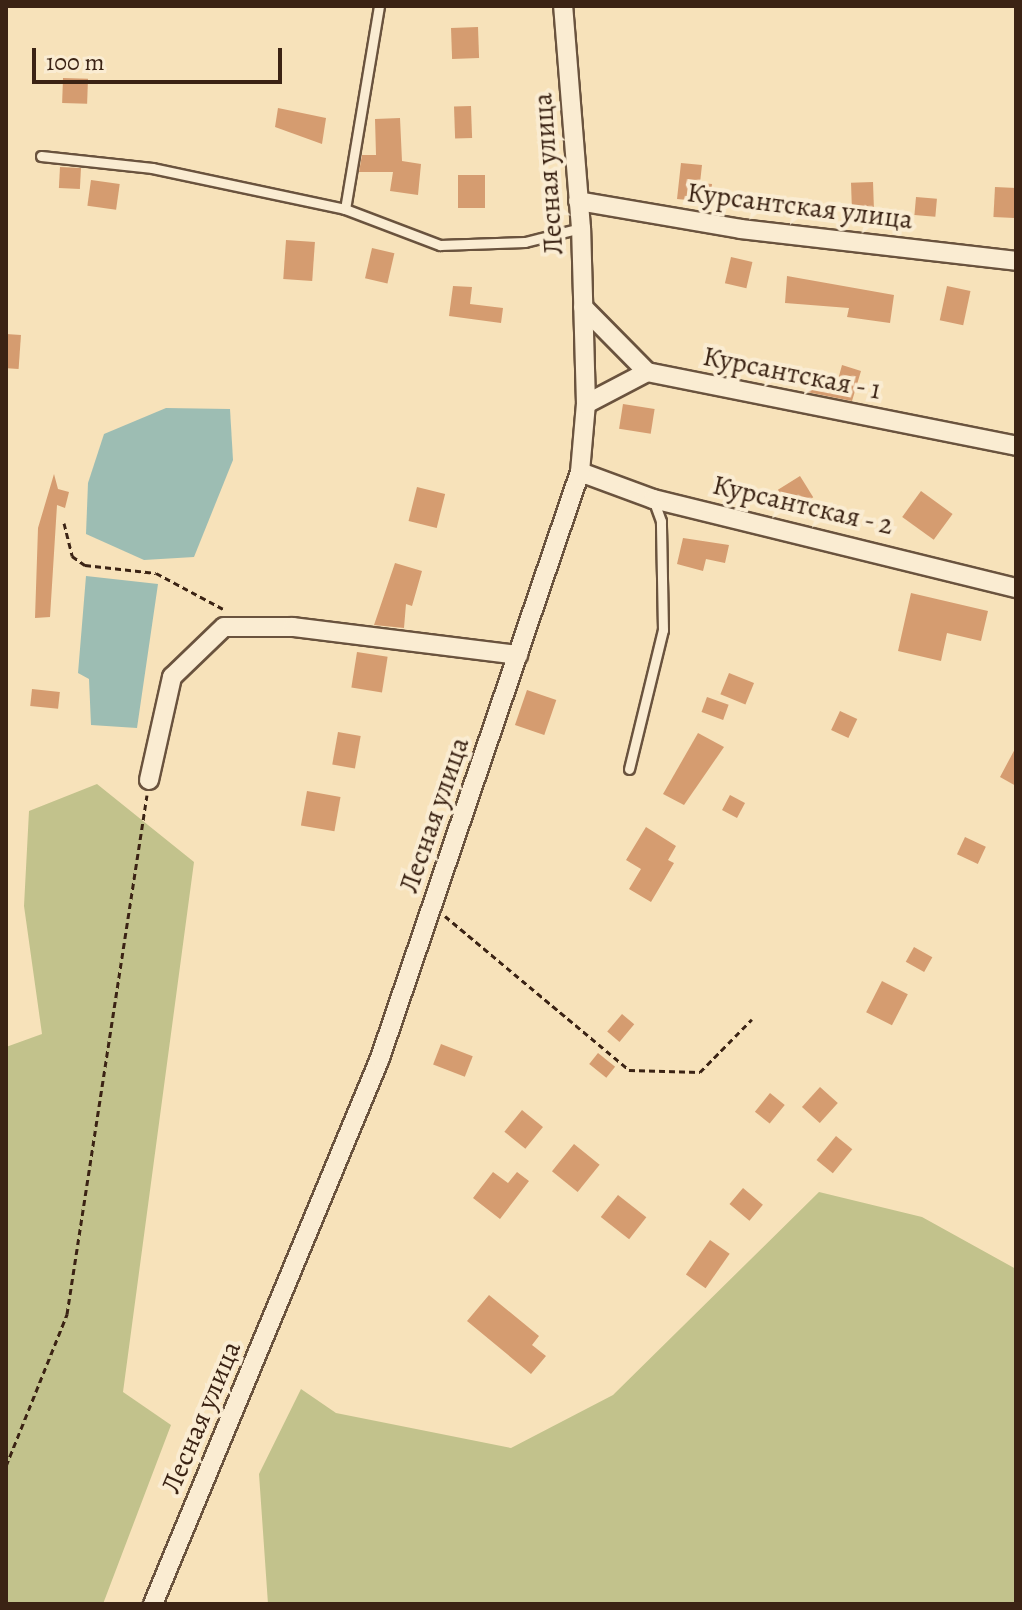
<!DOCTYPE html>
<html>
<head>
<meta charset="utf-8">
<style>
	body { margin:0 }
	#map { position:relative; width:1022px; height:1610px; overflow:hidden; background:#f7e2ba; font-family:Alegreya,serif }
	div>[style] { position:absolute }
	.green>* { inset:0; background:#c2c28c }
	.water>* { inset:0; background:#9dbdb3 }
	.building>* { inset:0; background:#d59c70; transform-origin:0 0 }
	.path>* { height:3px; margin-top:-1.5px; transform-origin:0; background:repeating-linear-gradient(90deg,#3b2314 0 6px,transparent 0 10px) }
	.roads { filter:drop-shadow(2px 0 #6a533e) drop-shadow(-2px 0 #6a533e) drop-shadow(0 2px #6a533e) drop-shadow(0 -2px #6a533e) }
	.lane>* { height:9px; margin:-4.5px; padding:0 4.5px; transform-origin:4.5px; border-radius:4.5px; background:#faecd2 }
	.street>* { height:18px; margin:-9px; padding:0 9px; transform-origin:9px; border-radius:9px; background:#faecd2 }
	span { translate:-50% -50%; white-space:nowrap; text-align:center; line-height:1.15; -webkit-text-stroke:8px #faecd2; paint-order:stroke }
	.street-label { font-size:28px; color:#3b2314 }
	.frame { position:absolute; inset:0; border:8px solid #3b2314; pointer-events:none }
	.scale { position:absolute; left:32px; top:48px; width:250px; height:36px; box-sizing:border-box; border:4px solid #3b2314; border-top:0; padding-left:10px; font-size:24px; line-height:28px; white-space:nowrap; color:#3b2314; -webkit-text-stroke:6px #faecd2; paint-order:stroke }
</style>
</head>
<body>
<div id="map">
	<div class="green">
		<i style="clip-path:polygon(97px 784px,194px 862px,123px 1392px,171px 1425px,103px 1604px,6px 1604px,6px 1047px,42px 1034px,24px 906px,29px 811px)"></i>
		<i style="clip-path:polygon(819px 1192px,922px 1217px,1016px 1269px,1016px 1604px,268px 1604px,259px 1474px,301px 1389px,336px 1413px,511px 1448px,613px 1395px)"></i>
	</div>
	<div class="water">
		<i style="clip-path:polygon(166px 408px,230px 409px,233px 460px,194px 557px,144px 560px,86px 534px,88px 483px,104px 434px)"></i>
		<i style="clip-path:polygon(86px 576px,158px 584px,137px 728px,91px 725px,89px 679px,78px 673px)"></i>
	</div>
	<div class="building">
		<i style="left:478px;top:27px;width:31px;height:27px;rotate:88deg"></i>
		<i style="left:63px;top:78px;width:25px;height:25px;rotate:2deg"></i>
		<i style="left:471px;top:106px;width:32px;height:17px;rotate:88deg"></i>
		<i style="clip-path:polygon(278px 108px,326px 118px,322px 144px,275px 127px)"></i>
		<i style="clip-path:polygon(400px 118px,402px 161px,421px 164px,418px 195px,390px 191px,393px 172px,359px 172px,362px 155px,376px 155px,375px 119px)"></i>
		<i style="clip-path:polygon(681px 163px,702px 165px,700px 183px,712px 184px,710px 202px,677px 199px)"></i>
		<i style="left:60px;top:167px;width:21px;height:21px;rotate:3deg"></i>
		<i style="left:458px;top:175px;width:27px;height:33px"></i>
		<i style="left:91px;top:180px;width:29px;height:26px;rotate:8deg"></i>
		<i style="left:873px;top:182px;width:26px;height:22px;rotate:88deg"></i>
		<i style="left:995px;top:187px;width:21px;height:30px;rotate:3deg"></i>
		<i style="left:916px;top:197px;width:21px;height:18px;rotate:5deg"></i>
		<i style="left:286px;top:240px;width:29px;height:39px;rotate:4deg"></i>
		<i style="left:372px;top:248px;width:23px;height:31px;rotate:13deg"></i>
		<i style="left:731px;top:257px;width:22px;height:27px;rotate:13deg"></i>
		<i style="clip-path:polygon(787px 276px,894px 295px,890px 323px,847px 317px,849px 308px,785px 303px)"></i>
		<i style="clip-path:polygon(453px 286px,472px 287px,470px 304px,503px 308px,501px 323px,449px 316px)"></i>
		<i style="left:947px;top:286px;width:24px;height:35px;rotate:12deg"></i>
		<i style="left:6px;top:334px;width:15px;height:34px;rotate:4deg"></i>
		<i style="clip-path:polygon(842px 365px,861px 371px,852px 401px,807px 392px,810px 380px,836px 387px)"></i>
		<i style="left:623px;top:404px;width:32px;height:25px;rotate:9deg"></i>
		<i style="clip-path:polygon(54px 474px,58px 489px,69px 492px,65px 508px,57px 505px,50px 617px,35px 618px,38px 528px)"></i>
		<i style="left:800px;top:476px;width:25px;height:26px;rotate:58deg"></i>
		<i style="left:417px;top:487px;width:29px;height:35px;rotate:14deg"></i>
		<i style="left:921px;top:491px;width:39px;height:32px;rotate:36deg"></i>
		<i style="clip-path:polygon(683px 538px,729px 545px,725px 563px,706px 559px,703px 571px,677px 564px)"></i>
		<i style="clip-path:polygon(395px 563px,422px 571px,412px 606px,406px 604px,404px 628px,374px 625px)"></i>
		<i style="clip-path:polygon(911px 593px,988px 611px,981px 641px,947px 633px,941px 661px,898px 651px)"></i>
		<i style="left:357px;top:652px;width:31px;height:36px;rotate:9deg"></i>
		<i style="left:729px;top:673px;width:27px;height:23px;rotate:22deg"></i>
		<i style="left:32px;top:689px;width:28px;height:17px;rotate:6deg"></i>
		<i style="left:527px;top:690px;width:31px;height:37px;rotate:19deg"></i>
		<i style="left:707px;top:697px;width:23px;height:16px;rotate:20deg"></i>
		<i style="left:840px;top:711px;width:19px;height:21px;rotate:25deg"></i>
		<i style="left:338px;top:732px;width:23px;height:33px;rotate:10deg"></i>
		<i style="clip-path:polygon(698px 733px,724px 747px,684px 805px,663px 794px)"></i>
		<i style="clip-path:polygon(1016px 747px,1016px 786px,1000px 777px)"></i>
		<i style="left:307px;top:791px;width:34px;height:35px;rotate:10deg"></i>
		<i style="left:730px;top:795px;width:17px;height:17px;rotate:28deg"></i>
		<i style="clip-path:polygon(646px 827px,676px 846px,668px 860px,674px 863px,651px 902px,629px 889px,641px 869px,626px 860px)"></i>
		<i style="left:965px;top:837px;width:23px;height:19px;rotate:25deg"></i>
		<i style="left:914px;top:947px;width:21px;height:17px;rotate:29deg"></i>
		<i style="left:882px;top:981px;width:29px;height:35px;rotate:27deg"></i>
		<i style="left:622px;top:1014px;width:16px;height:23px;rotate:40deg"></i>
		<i style="left:441px;top:1044px;width:34px;height:22px;rotate:21deg"></i>
		<i style="left:598px;top:1053px;width:22px;height:14px;rotate:39deg"></i>
		<i style="left:820px;top:1087px;width:24px;height:27px;rotate:42deg"></i>
		<i style="left:770px;top:1093px;width:19px;height:24px;rotate:39deg"></i>
		<i style="left:522px;top:1110px;width:27px;height:28px;rotate:39deg"></i>
		<i style="left:836px;top:1136px;width:21px;height:31px;rotate:39deg"></i>
		<i style="left:574px;top:1144px;width:33px;height:35px;rotate:39deg"></i>
		<i style="clip-path:polygon(493px 1172px,508px 1183px,517px 1172px,529px 1181px,500px 1219px,473px 1198px)"></i>
		<i style="left:743px;top:1188px;width:26px;height:21px;rotate:40deg"></i>
		<i style="left:618px;top:1195px;width:36px;height:28px;rotate:38deg"></i>
		<i style="left:710px;top:1240px;width:24px;height:42px;rotate:35deg"></i>
		<i style="clip-path:polygon(489px 1295px,539px 1336px,532px 1345px,546px 1356px,531px 1374px,467px 1321px)"></i>
	</div>
	<div class="path">
		<i style="left:64px;top:523px;width:34px;rotate:76deg"></i>
		<i style="left:72px;top:556px;width:16px;rotate:35deg"></i>
		<i style="left:85px;top:565px;width:71px;rotate:6.4deg"></i>
		<i style="left:156px;top:573px;width:76px;rotate:28.2deg"></i>
		<i style="left:445px;top:916px;width:240px;rotate:39.9deg"></i>
		<i style="left:629px;top:1070px;width:71px;rotate:1.6deg"></i>
		<i style="left:700px;top:1072px;width:74px;rotate:-45.5deg"></i>
		<i style="left:6px;top:1466px;width:164px;rotate:-68.1deg"></i>
		<i style="left:67px;top:1314px;width:525px;rotate:-81.24deg"></i>
	</div>
	<div class="roads">
		<div class="lane">
			<i style="left:41px;top:156px;width:112px;rotate:6.2deg"></i>
			<i style="left:152px;top:168px;width:197px;rotate:12deg"></i>
			<i style="left:345px;top:209px;width:102px;rotate:20.8deg"></i>
			<i style="left:440px;top:245px;width:85px;rotate:-2deg"></i>
			<i style="left:525px;top:242px;width:58px;rotate:-14deg"></i>
			<i style="left:345px;top:209px;width:206px;rotate:-80.5deg"></i>
			<i style="left:629px;top:769px;width:143px;rotate:-76.3deg"></i>
			<i style="left:663px;top:630px;width:109px;rotate:-91.1deg"></i>
			<i style="left:661px;top:521px;width:23px;rotate:-110deg"></i>
		</div>
		<div class="street">
			<i style="left:578px;top:201px;width:165px;rotate:9.7deg"></i>
			<i style="left:741px;top:229px;width:277px;rotate:6.6deg"></i>
			<i style="left:583px;top:307px;width:91px;rotate:45.4deg"></i>
			<i style="left:647px;top:372px;width:376px;rotate:11.3deg"></i>
			<i style="left:586px;top:404px;width:69px;rotate:-27.7deg"></i>
			<i style="left:580px;top:472px;width:78px;rotate:20.3deg"></i>
			<i style="left:653px;top:499px;width:374px;rotate:13.8deg"></i>
			<i style="left:149px;top:780px;width:106px;rotate:-77.4deg"></i>
			<i style="left:172px;top:677px;width:72px;rotate:-43.9deg"></i>
			<i style="left:224px;top:627px;width:69px"></i>
			<i style="left:293px;top:627px;width:227px;rotate:7.1deg"></i>
			<i style="left:153px;top:1604px;width:591px;rotate:-67.42deg"></i>
			<i style="left:380px;top:1058px;width:619px;rotate:-71.16deg"></i>
			<i style="left:580px;top:472px;width:68px;rotate:-85deg"></i>
			<i style="left:586px;top:404px;width:176px;rotate:-91.6deg"></i>
			<i style="left:581px;top:228px;width:223px;rotate:-94.6deg"></i>
		</div>
	</div>
	<div class="street-label">
		<span style="left:548px;top:174px;rotate:-94deg">Лесная улица</span>
		<span style="left:800px;top:206px;rotate:7deg">Курсантская улица</span>
		<span style="left:792px;top:373px;rotate:11deg">Курсантская - 1</span>
		<span style="left:803px;top:505px;rotate:13deg">Курсантская - 2</span>
		<span style="left:434px;top:815px;rotate:-71deg">Лесная улица</span>
		<span style="left:201px;top:1417px;rotate:-67deg">Лесная улица</span>
	</div>
	<div class="frame"></div>
	<div class="scale">100 m</div>
</div>
</body>
</html>
